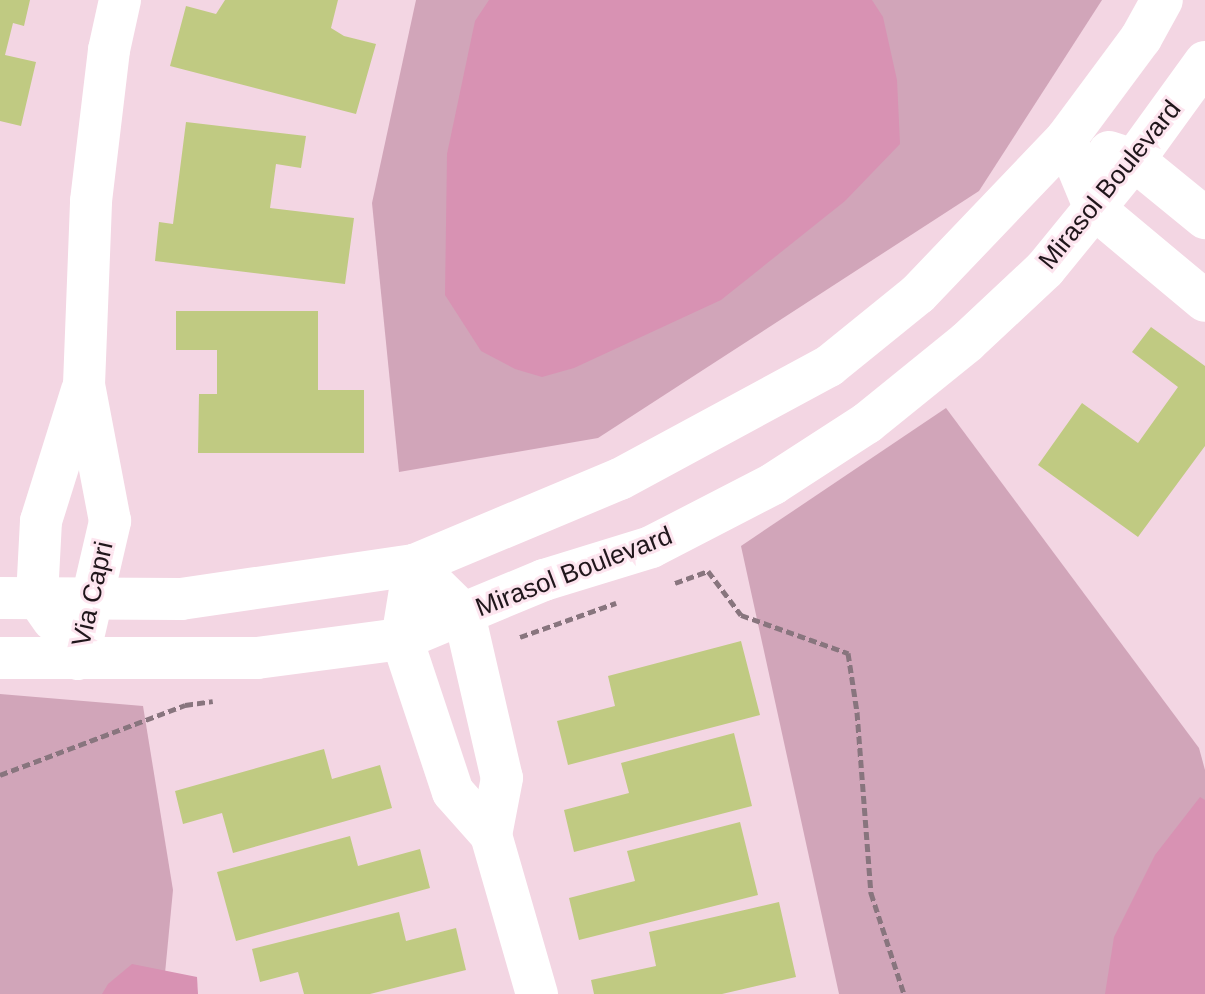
<!DOCTYPE html>
<html>
<head>
<meta charset="utf-8">
<style>
	body { margin:0 }
	#map { position:relative; width:1205px; height:994px; overflow:hidden; background:#f3d6e3; font-family:Helvetica,sans-serif }
	div>[style] { position:absolute }
	.green>* { inset:0; background:#d1a5b9 }
	.water>* { inset:0; background:#d892b3 }
	.building>* { inset:0; background:#c0ca82 }
	.path>* { height:5px; margin-top:-2.5px; transform-origin:0; background:repeating-linear-gradient(90deg,#88757e 0 8px,transparent 0 12px) }
	.minor>* { height:42px; margin:-21px; padding:0 21px; transform-origin:21px; border-radius:21px; background:#fff }
	span { translate:-50% -50%; white-space:nowrap; text-align:center; line-height:1.15; -webkit-text-stroke:6px #fde5ef; paint-order:stroke }
	.street-label { font-size:26px; color:#20161b }
</style>
</head>
<body>
<div id="map">
	<div class="green">
		<i style="clip-path:polygon(416px 0,1102px 0,979px 191px,598px 438px,399px 472px,372px 203px)"></i>
		<i style="clip-path:polygon(946px 408px,1199px 748px,1205px 770px,1205px 994px,839px 994px,741px 546px)"></i>
		<i style="clip-path:polygon(0 694px,143px 706px,173px 890px,163px 994px,0 994px)"></i>
	</div>
	<div class="water">
		<i style="clip-path:polygon(489px 0,872px 0,883px 17px,897px 80px,900px 144px,845px 201px,721px 300px,574px 368px,542px 377px,515px 369px,481px 351px,445px 295px,447px 154px,475px 21px)"></i>
		<i style="clip-path:polygon(1200px 797px,1205px 800px,1205px 994px,1105px 994px,1114px 937px,1155px 855px)"></i>
		<i style="clip-path:polygon(132px 964px,197px 977px,198px 994px,102px 994px,108px 984px)"></i>
	</div>
	<div class="building">
		<i style="clip-path:polygon(0 0,30px 0,24px 26px,13px 23px,5px 55px,36px 62px,21px 126px,0 121px)"></i>
		<i style="clip-path:polygon(225px 0,338px 0,331px 28px,344px 36px,376px 44px,356px 114px,170px 66px,186px 6px,216px 14px)"></i>
		<i style="clip-path:polygon(186px 122px,306px 136px,301px 168px,276px 164px,270px 208px,354px 218px,345px 284px,155px 261px,159px 222px,173px 224px)"></i>
		<i style="clip-path:polygon(176px 311px,318px 311px,318px 390px,364px 390px,364px 453px,198px 453px,199px 394px,217px 394px,217px 350px,176px 350px)"></i>
		<i style="clip-path:polygon(1151px 327px,1205px 366px,1205px 446px,1138px 537px,1038px 465px,1082px 403px,1138px 443px,1178px 387px,1132px 352px)"></i>
		<i style="clip-path:polygon(741px 641px,760px 715px,568px 765px,557px 721px,615px 706px,608px 676px)"></i>
		<i style="clip-path:polygon(734px 733px,752px 806px,574px 852px,564px 810px,629px 793px,621px 763px)"></i>
		<i style="clip-path:polygon(324px 749px,332px 779px,380px 765px,392px 808px,233px 853px,222px 813px,183px 824px,175px 791px)"></i>
		<i style="clip-path:polygon(740px 822px,758px 895px,579px 940px,569px 898px,635px 881px,627px 851px)"></i>
		<i style="clip-path:polygon(350px 836px,358px 866px,420px 849px,430px 888px,236px 941px,217px 872px)"></i>
		<i style="clip-path:polygon(779px 902px,796px 977px,722px 994px,594px 994px,591px 980px,656px 966px,649px 932px)"></i>
		<i style="clip-path:polygon(399px 912px,406px 941px,456px 928px,466px 970px,370px 994px,304px 994px,298px 972px,260px 982px,252px 949px)"></i>
	</div>
	<div class="path">
		<i style="left:675px;top:583px;width:35px;rotate:-20deg"></i>
		<i style="left:708px;top:571px;width:55px;rotate:53.1deg"></i>
		<i style="left:741px;top:615px;width:114px;rotate:19.6deg"></i>
		<i style="left:848px;top:653px;width:60px;rotate:81.3deg"></i>
		<i style="left:857px;top:712px;width:182px;rotate:85.6deg"></i>
		<i style="left:871px;top:893px;width:106px;rotate:71.9deg"></i>
		<i style="left:520px;top:637px;width:102px;rotate:-19.5deg"></i>
		<i style="left:0;top:775px;width:198px;rotate:-20.7deg"></i>
		<i style="left:185px;top:705px;width:28px;rotate:-8deg"></i>
	</div>
	<div class="minor">
		<i style="left:1066px;top:139px;width:76px;rotate:67.5deg"></i>
		<i style="left:1095px;top:209px;width:143px;rotate:39.9deg"></i>
		<i style="left:1109px;top:152px;width:26px;rotate:18deg"></i>
		<i style="left:1134px;top:160px;width:92px;rotate:39.2deg"></i>
		<i style="left:414px;top:565px;width:75px;rotate:99.2deg"></i>
		<i style="left:402px;top:639px;width:161px;rotate:71.6deg"></i>
		<i style="left:453px;top:792px;width:57px;rotate:48.5deg"></i>
		<i style="left:491px;top:835px;width:166px;rotate:73.9deg"></i>
		<i style="left:414px;top:565px;width:70px;rotate:44.4deg"></i>
		<i style="left:464px;top:614px;width:168px;rotate:77deg"></i>
		<i style="left:502px;top:778px;width:58px;rotate:100.9deg"></i>
		<i style="left:0;top:598px;width:181px;rotate:0.3deg"></i>
		<i style="left:181px;top:599px;width:235px;rotate:-8.3deg"></i>
		<i style="left:414px;top:565px;width:223px;rotate:-22.7deg"></i>
		<i style="left:620px;top:479px;width:238px;rotate:-28.4deg"></i>
		<i style="left:829px;top:366px;width:114px;rotate:-39deg"></i>
		<i style="left:918px;top:294px;width:214px;rotate:-46.3deg"></i>
		<i style="left:1066px;top:139px;width:126px;rotate:-53.4deg"></i>
		<i style="left:1141px;top:38px;width:43px;rotate:-61.1deg"></i>
		<i style="left:53px;top:620px;width:28px;rotate:-125deg"></i>
		<i style="left:37px;top:597px;width:76px;rotate:-87deg"></i>
		<i style="left:41px;top:521px;width:137px;rotate:-72.6deg"></i>
		<i style="left:0;top:658px;width:257px"></i>
		<i style="left:257px;top:658px;width:146px;rotate:-7.5deg"></i>
		<i style="left:402px;top:639px;width:154px;rotate:-22.6deg"></i>
		<i style="left:544px;top:580px;width:112px;rotate:-17.1deg"></i>
		<i style="left:651px;top:547px;width:137px;rotate:-27.3deg"></i>
		<i style="left:773px;top:484px;width:112px;rotate:-33deg"></i>
		<i style="left:867px;top:423px;width:129px;rotate:-39deg"></i>
		<i style="left:967px;top:342px;width:107px;rotate:-43.1deg"></i>
		<i style="left:1045px;top:269px;width:141px;rotate:-50.8deg"></i>
		<i style="left:1134px;top:160px;width:121px;rotate:-54.1deg"></i>
		<i style="left:78px;top:659px;width:142px;rotate:-76.9deg"></i>
		<i style="left:110px;top:521px;width:138px;rotate:-100.8deg"></i>
		<i style="left:84px;top:385px;width:184px;rotate:-87.8deg"></i>
		<i style="left:91px;top:201px;width:152px;rotate:-83.2deg"></i>
		<i style="left:109px;top:50px;width:51px;rotate:-77.6deg"></i>
	</div>
	<div class="street-label">
		<span style="left:1110px;top:185px;rotate:-51deg">Mirasol Boulevard</span>
		<span style="left:574px;top:572px;rotate:-21deg">Mirasol Boulevard</span>
		<span style="left:93px;top:594px;rotate:-77deg">Via Capri</span>
	</div>
</div>
</body>
</html>
